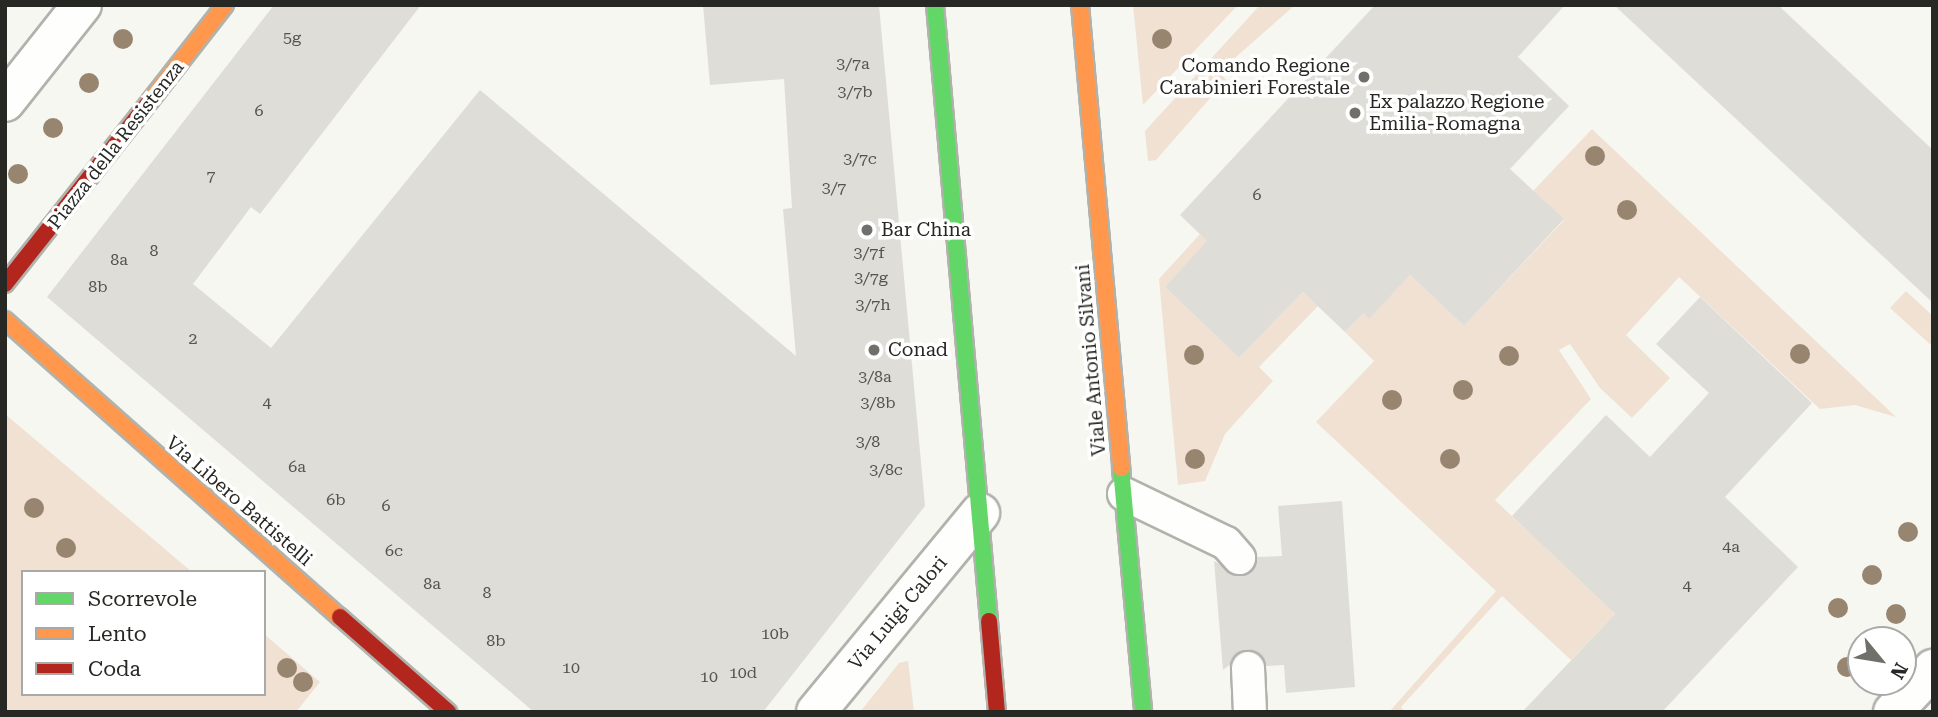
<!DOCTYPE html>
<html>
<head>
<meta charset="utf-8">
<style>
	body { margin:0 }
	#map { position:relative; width:1938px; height:717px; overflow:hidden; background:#f7f7f1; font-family:"Roboto Serif",serif }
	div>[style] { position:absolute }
	.green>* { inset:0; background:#f0e1d3 }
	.building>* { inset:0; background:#deddd8 }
	.roads { filter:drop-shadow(2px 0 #b2b2ad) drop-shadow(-2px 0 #b2b2ad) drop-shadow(0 2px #b2b2ad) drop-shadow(0 -2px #b2b2ad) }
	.lane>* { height:32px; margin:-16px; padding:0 16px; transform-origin:16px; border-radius:16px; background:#fefefd }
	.street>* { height:38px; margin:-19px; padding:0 19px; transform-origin:19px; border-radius:19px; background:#fefefd }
	.fast>* { height:16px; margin:-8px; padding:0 8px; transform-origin:8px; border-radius:8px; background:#63d668 }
	.slow>* { height:16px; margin:-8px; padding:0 8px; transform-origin:8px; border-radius:8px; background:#ff974d }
	.jam>* { height:16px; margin:-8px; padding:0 8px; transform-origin:8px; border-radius:8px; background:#b3261e }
	.trees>* { width:20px; height:20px; margin:-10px; border-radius:50%; background:#98856f }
	.dots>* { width:19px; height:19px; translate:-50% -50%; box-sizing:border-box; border:4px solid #fff; border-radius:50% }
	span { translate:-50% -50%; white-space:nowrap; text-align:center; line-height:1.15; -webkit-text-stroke:7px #fff; paint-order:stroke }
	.number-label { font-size:16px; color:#555450 }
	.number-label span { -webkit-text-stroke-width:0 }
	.poi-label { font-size:19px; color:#272723 }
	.right { translate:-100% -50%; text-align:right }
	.left { translate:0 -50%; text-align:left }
	.street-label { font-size:19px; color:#272723 }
	.frame { position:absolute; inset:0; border:7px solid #272723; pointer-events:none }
	.legend { position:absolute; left:21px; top:570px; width:245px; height:126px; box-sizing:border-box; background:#fff; border:2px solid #a9a9a7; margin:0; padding:9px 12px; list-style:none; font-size:21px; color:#272723 }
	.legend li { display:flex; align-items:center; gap:14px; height:35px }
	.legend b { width:35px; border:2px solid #a9a9a7 }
	.north { position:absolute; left:1847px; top:626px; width:70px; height:70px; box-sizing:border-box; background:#fff; border:2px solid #a9a9a7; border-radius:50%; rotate:120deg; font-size:19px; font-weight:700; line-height:28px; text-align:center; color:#272723 }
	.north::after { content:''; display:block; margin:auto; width:24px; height:32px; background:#70706b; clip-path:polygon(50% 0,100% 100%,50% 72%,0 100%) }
</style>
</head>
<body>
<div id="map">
	<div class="green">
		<i style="clip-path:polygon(1133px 5px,1238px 5px,1143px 105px)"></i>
		<i style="clip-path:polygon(1260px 5px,1295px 5px,1219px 72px,1226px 80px,1156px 160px,1148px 161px,1145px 131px)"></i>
		<i style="clip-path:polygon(1592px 129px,1896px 417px,1855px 405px,1820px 409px,1679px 277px,1626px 335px,1670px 378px,1632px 418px,1600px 388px,1570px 344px,1559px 350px,1591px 399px,1495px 500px,1615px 614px,1571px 660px,1502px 596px,1401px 707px,1405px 712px,1389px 712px,1496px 591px,1316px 422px,1374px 361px,1345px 332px,1364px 313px,1369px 318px,1410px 275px,1464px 326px,1564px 220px,1533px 191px)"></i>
		<i style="clip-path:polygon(1200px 234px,1208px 241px,1165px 287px,1239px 358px,1303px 292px,1318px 306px,1259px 367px,1273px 381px,1225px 434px,1205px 481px,1178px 485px,1159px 279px)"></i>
		<i style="clip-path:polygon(1906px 291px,1933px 316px,1933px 347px,1890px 308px)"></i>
		<i style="clip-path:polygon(5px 414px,192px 572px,23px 572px,23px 694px,264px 694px,264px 634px,320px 682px,296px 712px,5px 712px)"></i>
		<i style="clip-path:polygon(908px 661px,914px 712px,860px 712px,899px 663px)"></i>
	</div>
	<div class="building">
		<i style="clip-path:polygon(274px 5px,421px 5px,260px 214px,251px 207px,193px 284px,271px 348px,480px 90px,796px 356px,783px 209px,792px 208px,784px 79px,710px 85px,703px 5px,879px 5px,925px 506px,763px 712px,534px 712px,47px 297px)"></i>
		<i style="clip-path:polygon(1375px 5px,1565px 5px,1518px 57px,1569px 106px,1510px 169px,1564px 219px,1464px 326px,1410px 275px,1369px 319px,1364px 313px,1345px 332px,1303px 292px,1239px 358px,1165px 287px,1207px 241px,1180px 215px)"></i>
		<i style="clip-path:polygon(1614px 5px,1778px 5px,1933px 150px,1933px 303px)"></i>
		<i style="clip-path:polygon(1700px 297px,1812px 403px,1725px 497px,1798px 567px,1662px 712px,1522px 712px,1615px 614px,1512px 516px,1606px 415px,1650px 457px,1709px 393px,1656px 344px)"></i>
		<i style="clip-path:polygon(1342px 501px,1355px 687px,1286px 693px,1284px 665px,1266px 666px,1248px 650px,1223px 670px,1214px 561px,1243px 576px,1257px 557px,1282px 556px,1278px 506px)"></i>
	</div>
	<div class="roads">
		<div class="lane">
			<i style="left:1124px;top:494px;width:113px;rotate:25.7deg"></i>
			<i style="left:1226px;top:543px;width:20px;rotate:49deg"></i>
			<i style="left:1248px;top:668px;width:44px;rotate:87.4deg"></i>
		</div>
		<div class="street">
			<i style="left:5px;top:102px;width:124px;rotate:-51.6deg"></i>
			<i style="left:816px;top:712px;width:258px;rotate:-50.5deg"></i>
			<i style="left:1893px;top:712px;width:59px;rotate:-47.1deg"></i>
		</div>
		<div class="fast">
			<i style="left:935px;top:5px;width:618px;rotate:84.99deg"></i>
			<i style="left:1121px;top:468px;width:245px;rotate:84.8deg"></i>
		</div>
		<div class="slow">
			<i style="left:1080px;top:5px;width:465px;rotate:84.9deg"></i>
			<i style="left:150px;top:101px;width:122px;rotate:-52deg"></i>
			<i style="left:5px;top:320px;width:448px;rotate:41.6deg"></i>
		</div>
		<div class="jam">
			<i style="left:5px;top:284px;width:233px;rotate:-51.6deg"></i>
			<i style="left:340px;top:617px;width:144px;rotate:41.3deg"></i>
			<i style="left:989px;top:621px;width:91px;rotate:85deg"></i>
		</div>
	</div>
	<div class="trees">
		<i style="left:123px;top:39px"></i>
		<i style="left:1162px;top:39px"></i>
		<i style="left:89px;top:83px"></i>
		<i style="left:53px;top:128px"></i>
		<i style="left:1595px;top:156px"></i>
		<i style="left:18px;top:174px"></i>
		<i style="left:1627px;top:210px"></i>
		<i style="left:1800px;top:354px"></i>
		<i style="left:1194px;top:355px"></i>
		<i style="left:1509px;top:356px"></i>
		<i style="left:1463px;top:390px"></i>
		<i style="left:1392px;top:400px"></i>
		<i style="left:1195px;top:459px"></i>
		<i style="left:1450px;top:459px"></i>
		<i style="left:34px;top:508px"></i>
		<i style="left:1908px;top:532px"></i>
		<i style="left:66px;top:548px"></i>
		<i style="left:1872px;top:575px"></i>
		<i style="left:1838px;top:608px"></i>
		<i style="left:1896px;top:614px"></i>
		<i style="left:1847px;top:667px"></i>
		<i style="left:287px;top:668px"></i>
		<i style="left:303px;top:682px"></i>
	</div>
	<div class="dots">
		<i style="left:1364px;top:77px;background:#70706b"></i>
		<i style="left:1355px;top:113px;background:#70706b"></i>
		<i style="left:867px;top:230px;background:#70706b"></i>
		<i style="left:874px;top:350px;background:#70706b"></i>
	</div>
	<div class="number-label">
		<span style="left:292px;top:38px">5g</span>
		<span style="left:853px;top:64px">3/7a</span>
		<span style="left:855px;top:92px">3/7b</span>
		<span style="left:259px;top:111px">6</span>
		<span style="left:860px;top:159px">3/7c</span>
		<span style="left:211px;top:176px">7</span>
		<span style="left:834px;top:188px">3/7</span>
		<span style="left:1257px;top:195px">6</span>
		<span style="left:154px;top:251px">8</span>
		<span style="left:869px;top:253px">3/7f</span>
		<span style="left:119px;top:260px">8a</span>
		<span style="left:871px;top:278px">3/7g</span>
		<span style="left:98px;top:287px">8b</span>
		<span style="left:873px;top:305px">3/7h</span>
		<span style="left:193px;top:339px">2</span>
		<span style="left:875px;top:377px">3/8a</span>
		<span style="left:267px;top:403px">4</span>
		<span style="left:878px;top:403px">3/8b</span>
		<span style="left:868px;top:442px">3/8</span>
		<span style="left:297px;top:467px">6a</span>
		<span style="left:886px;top:470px">3/8c</span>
		<span style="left:336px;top:500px">6b</span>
		<span style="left:386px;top:506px">6</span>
		<span style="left:1731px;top:547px">4a</span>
		<span style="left:394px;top:551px">6c</span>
		<span style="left:432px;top:584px">8a</span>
		<span style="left:1687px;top:586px">4</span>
		<span style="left:487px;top:593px">8</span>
		<span style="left:775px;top:634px">10b</span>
		<span style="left:496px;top:641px">8b</span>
		<span style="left:571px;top:668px">10</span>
		<span style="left:743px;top:673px">10d</span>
		<span style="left:709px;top:677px">10</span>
	</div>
	<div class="poi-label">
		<span class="right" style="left:1350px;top:77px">Comando Regione<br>Carabinieri Forestale</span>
		<span class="left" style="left:1369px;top:113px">Ex palazzo Regione<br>Emilia-Romagna</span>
		<span class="left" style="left:881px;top:230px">Bar China</span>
		<span class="left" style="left:888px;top:350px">Conad</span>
	</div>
	<div class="street-label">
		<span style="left:116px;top:145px;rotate:-52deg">Piazza della Resistenza</span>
		<span style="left:1091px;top:360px;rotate:-95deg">Viale Antonio Silvani</span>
		<span style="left:239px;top:501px;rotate:41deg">Via Libero Battistelli</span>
		<span style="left:898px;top:613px;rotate:-50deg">Via Luigi Calori</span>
	</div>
	<div class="frame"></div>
	<ul class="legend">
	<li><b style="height:9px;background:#63d668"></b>Scorrevole</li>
	<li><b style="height:9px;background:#ff974d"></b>Lento</li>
	<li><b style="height:9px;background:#b3261e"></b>Coda</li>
	</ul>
	<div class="north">N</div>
</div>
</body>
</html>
